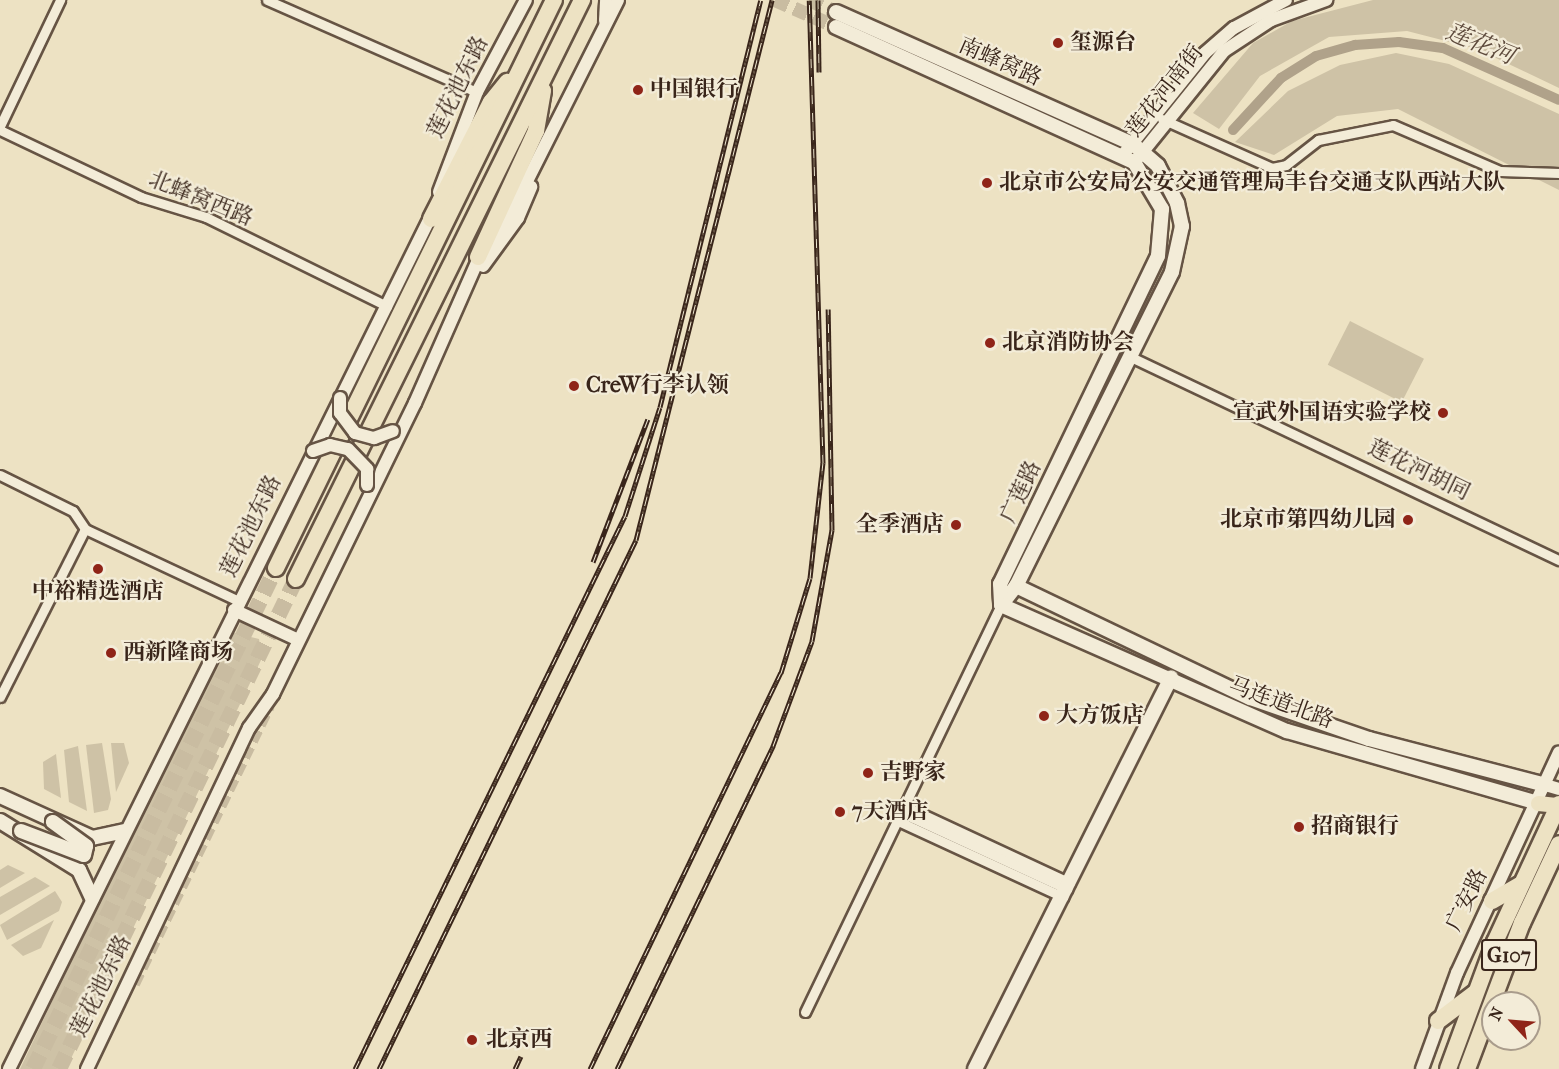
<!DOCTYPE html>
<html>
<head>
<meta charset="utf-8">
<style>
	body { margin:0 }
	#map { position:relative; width:1559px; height:1069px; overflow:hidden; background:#ede2c3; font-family:"IM FELL French Canon","Noto Serif SC",serif }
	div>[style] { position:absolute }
	.green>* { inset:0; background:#cec2a6; transform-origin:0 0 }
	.canal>* { height:10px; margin:-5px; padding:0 5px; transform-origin:5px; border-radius:5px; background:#b0a28a }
	.tertiary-tunnel>* { height:12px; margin-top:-6px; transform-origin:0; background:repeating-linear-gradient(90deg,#c9bca1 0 12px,transparent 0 18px) }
	.secondary-tunnel>* { height:14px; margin-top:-7px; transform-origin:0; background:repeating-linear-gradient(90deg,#c9bca1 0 14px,transparent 0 21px) }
	.trunk-tunnel>* { height:16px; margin-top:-8px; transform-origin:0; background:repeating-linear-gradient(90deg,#c9bca1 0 16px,transparent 0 24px) }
	.roads { filter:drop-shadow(2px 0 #665444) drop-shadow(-2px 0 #665444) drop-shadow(0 2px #665444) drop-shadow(0 -2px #665444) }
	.minor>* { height:9px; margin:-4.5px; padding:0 4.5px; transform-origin:4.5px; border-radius:4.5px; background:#f3ecd8 }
	.tertiary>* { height:12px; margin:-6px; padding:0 6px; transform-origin:6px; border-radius:6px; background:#f3ecd8 }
	.secondary>* { height:14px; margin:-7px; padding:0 7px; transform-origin:7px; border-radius:7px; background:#f3ecd8 }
	.primary>* { height:15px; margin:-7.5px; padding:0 7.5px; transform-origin:7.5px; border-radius:7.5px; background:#ede2c3 }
	.trunk>* { height:16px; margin:-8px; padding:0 8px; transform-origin:8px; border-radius:8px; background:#ede2c3 }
	.rail>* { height:5px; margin-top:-2.5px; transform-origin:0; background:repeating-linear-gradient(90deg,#f3ecd8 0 9px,#39251a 0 18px); box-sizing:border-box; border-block:2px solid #39251a }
	.bridges { filter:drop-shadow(2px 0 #665444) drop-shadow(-2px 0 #665444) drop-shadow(0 2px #665444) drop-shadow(0 -2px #665444) }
	.tertiary-bridge>* { height:12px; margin:-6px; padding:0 6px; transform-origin:6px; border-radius:6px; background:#f3ecd8 }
	.secondary-bridge>* { height:14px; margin:-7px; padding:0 7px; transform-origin:7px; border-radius:7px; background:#f3ecd8 }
	.dots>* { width:16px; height:16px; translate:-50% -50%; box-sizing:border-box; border:3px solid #f3ecd8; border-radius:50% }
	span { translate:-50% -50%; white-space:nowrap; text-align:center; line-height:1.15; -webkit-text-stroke:4.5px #f3ecd8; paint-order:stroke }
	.shield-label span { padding:2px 4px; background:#f3ecd8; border:2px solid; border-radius:4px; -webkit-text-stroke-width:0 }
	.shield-label { font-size:21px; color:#39251a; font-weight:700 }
	.poi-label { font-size:22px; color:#39251a; font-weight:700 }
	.left { translate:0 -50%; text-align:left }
	.right { translate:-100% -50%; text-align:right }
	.street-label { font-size:22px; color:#39251a }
	.water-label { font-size:24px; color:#5d4a3c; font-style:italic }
	.north { position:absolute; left:1481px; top:991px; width:60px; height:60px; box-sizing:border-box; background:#f3ecd8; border:2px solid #a99c8c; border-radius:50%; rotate:296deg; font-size:16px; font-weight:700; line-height:24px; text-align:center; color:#39251a }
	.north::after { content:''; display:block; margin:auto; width:21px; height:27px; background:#8f2418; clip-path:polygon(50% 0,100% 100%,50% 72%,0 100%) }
</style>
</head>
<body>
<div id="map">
	<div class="green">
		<i style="clip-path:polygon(1373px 0,1559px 0,1559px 88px,1477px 49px,1407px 31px,1329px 37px,1260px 76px,1219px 129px,1193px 113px,1253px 43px,1292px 21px)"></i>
		<i style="clip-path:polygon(1396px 53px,1449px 64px,1559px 114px,1559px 190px,1398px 109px,1337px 116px,1274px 155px,1235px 142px,1288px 91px,1340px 65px)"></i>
		<i style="left:1350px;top:321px;width:83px;height:49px;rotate:27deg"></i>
		<i style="clip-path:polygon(234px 633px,259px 639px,262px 658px,66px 1069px,20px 1069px,224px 639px)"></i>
		<i style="clip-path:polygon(102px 743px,111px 799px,108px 810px,94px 813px,86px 745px)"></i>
		<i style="clip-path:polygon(111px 743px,124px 743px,129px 763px,116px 792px)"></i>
		<i style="clip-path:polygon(78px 746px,87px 811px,69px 802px,64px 750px)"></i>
		<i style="clip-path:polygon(56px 754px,61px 798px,44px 789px,43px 762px)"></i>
		<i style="clip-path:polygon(8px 865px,25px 873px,0 888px,0 870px)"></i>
		<i style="clip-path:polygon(35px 877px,50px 886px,0 915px,0 897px)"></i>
		<i style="clip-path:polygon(55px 891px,62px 902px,59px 911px,7px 940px,0 925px)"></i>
		<i style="clip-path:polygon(54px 920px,41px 948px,23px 956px,11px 945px)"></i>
	</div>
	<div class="canal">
		<i style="left:1233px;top:130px;width:71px;rotate:-47.3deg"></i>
		<i style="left:1281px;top:78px;width:41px;rotate:-32.2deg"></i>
		<i style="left:1316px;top:56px;width:41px;rotate:-15.8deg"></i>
		<i style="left:1355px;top:45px;width:44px;rotate:-3.9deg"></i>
		<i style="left:1399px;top:42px;width:44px;rotate:7.8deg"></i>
		<i style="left:1443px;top:48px;width:127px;rotate:24.1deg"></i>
	</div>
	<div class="tertiary-tunnel">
		<i style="left:134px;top:984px;width:309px;rotate:-64.1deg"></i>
	</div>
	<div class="secondary-tunnel">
		<i style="left:775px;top:0;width:67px;rotate:23.9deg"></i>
		<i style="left:809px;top:0;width:30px;rotate:24deg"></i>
	</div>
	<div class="trunk-tunnel">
		<i style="left:33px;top:1069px;width:557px;rotate:-64.13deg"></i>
		<i style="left:59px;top:1069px;width:544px;rotate:-64.19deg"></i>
	</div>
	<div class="roads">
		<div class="minor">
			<i style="left:267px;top:0;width:229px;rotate:23.7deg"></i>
			<i style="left:1162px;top:119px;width:120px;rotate:24deg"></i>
			<i style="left:1272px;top:168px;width:14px;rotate:-12deg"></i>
			<i style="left:1286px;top:165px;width:41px;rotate:-38deg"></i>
			<i style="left:1318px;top:140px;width:76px;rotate:-11.3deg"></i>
			<i style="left:1393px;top:125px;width:116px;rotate:23.3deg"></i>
			<i style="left:1500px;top:171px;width:59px;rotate:1.9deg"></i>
			<i style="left:0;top:126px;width:140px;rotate:-64.5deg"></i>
			<i style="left:0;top:130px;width:156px;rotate:25.4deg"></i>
			<i style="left:141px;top:197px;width:68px;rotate:17.1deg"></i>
			<i style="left:206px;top:217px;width:202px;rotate:26.2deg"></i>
			<i style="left:1131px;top:357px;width:474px;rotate:25.4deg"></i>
			<i style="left:0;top:475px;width:81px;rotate:26.3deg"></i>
			<i style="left:73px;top:511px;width:22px;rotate:56deg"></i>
			<i style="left:85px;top:529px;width:170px;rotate:25.1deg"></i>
			<i style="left:0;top:697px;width:188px;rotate:-63.2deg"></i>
			<i style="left:905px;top:806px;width:182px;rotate:25deg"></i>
			<i style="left:902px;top:813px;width:182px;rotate:24.7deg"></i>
			<i style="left:898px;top:821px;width:182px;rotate:24.7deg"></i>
			<i style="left:805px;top:1012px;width:452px;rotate:-64.3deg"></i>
		</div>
		<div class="tertiary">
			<i style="left:605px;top:21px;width:21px;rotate:-87deg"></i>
			<i style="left:1122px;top:156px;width:132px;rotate:-51.1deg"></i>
			<i style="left:1205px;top:53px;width:38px;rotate:-41deg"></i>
			<i style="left:1234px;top:28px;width:59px;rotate:-28.3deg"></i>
			<i style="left:1137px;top:159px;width:139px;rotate:-51.1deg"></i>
			<i style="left:1224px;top:51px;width:56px;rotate:-33.4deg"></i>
			<i style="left:1271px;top:20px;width:59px;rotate:-20deg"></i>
			<i style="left:439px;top:192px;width:107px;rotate:-69.2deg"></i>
			<i style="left:477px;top:92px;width:104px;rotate:-62deg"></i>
			<i style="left:493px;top:237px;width:30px;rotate:-53deg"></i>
			<i style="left:511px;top:213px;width:238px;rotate:-63.3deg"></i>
			<i style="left:483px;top:266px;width:59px;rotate:-53.9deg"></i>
			<i style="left:518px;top:218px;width:34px;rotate:-67deg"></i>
			<i style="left:234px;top:610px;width:66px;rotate:25deg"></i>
			<i style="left:1545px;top:785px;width:15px;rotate:16deg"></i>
			<i style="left:9px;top:1069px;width:956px;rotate:-63.68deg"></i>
			<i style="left:87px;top:1069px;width:378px;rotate:-64.6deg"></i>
			<i style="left:249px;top:728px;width:42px;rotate:-54.8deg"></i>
			<i style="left:273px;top:694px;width:324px;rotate:-64deg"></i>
			<i style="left:415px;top:403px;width:166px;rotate:-66.2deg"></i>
			<i style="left:1422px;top:1069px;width:102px;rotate:-70deg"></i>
			<i style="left:1457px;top:973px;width:243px;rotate:-65.2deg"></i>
		</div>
		<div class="secondary">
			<i style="left:836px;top:12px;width:325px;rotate:24deg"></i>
			<i style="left:1133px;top:144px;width:33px;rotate:41deg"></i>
			<i style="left:1158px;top:166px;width:42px;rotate:62.8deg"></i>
			<i style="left:1177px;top:203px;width:24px;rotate:78deg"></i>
			<i style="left:1182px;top:226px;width:47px;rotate:102.3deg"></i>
			<i style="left:1172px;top:272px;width:351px;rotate:116.4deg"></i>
			<i style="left:1016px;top:586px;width:24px;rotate:128deg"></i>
			<i style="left:836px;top:27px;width:327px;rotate:24.4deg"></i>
			<i style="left:1134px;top:162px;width:55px;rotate:59.2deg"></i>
			<i style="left:1162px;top:209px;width:47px;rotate:94.9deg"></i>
			<i style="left:1158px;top:256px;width:364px;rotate:115.7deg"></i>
			<i style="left:1000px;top:584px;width:21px;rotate:87deg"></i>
			<i style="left:1016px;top:586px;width:259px;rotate:25.6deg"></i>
			<i style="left:1250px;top:698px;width:126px;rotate:19deg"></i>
			<i style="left:1369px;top:739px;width:182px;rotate:14.6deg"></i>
			<i style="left:1001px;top:605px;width:313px;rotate:23.8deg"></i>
			<i style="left:1287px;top:731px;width:261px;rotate:16deg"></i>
			<i style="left:0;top:796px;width:101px;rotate:24.5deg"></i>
			<i style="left:92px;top:838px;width:33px;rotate:-12deg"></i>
			<i style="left:0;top:821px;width:93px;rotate:31.8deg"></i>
			<i style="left:79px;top:870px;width:31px;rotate:65deg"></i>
			<i style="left:975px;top:1069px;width:438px;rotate:-63.4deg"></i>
		</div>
		<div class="primary">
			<i style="left:1538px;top:803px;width:20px;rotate:6deg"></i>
		</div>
		<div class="trunk">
			<i style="left:431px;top:219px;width:131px;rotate:-62.9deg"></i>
			<i style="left:491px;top:102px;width:26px;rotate:-51deg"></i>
			<i style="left:478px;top:257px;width:139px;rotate:-65.3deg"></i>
			<i style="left:536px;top:131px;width:41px;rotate:-80.1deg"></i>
			<i style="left:276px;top:568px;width:632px;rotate:-63.92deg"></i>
			<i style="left:296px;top:579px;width:646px;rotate:-63.71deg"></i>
			<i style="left:1492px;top:901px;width:32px;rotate:-30deg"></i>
			<i style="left:1438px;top:1021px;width:46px;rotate:-37.1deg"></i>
			<i style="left:1448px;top:1069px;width:135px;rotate:-69.7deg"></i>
			<i style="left:1495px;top:942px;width:152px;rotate:-65.1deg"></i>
			<i style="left:1467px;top:1069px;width:156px;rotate:-69.4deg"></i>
			<i style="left:1522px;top:923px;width:87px;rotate:-64.9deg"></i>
		</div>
	</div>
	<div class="rail">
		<i style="left:818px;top:0;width:72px;rotate:89.2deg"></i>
		<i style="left:593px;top:562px;width:153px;rotate:-69deg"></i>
		<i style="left:355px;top:1069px;width:615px;rotate:-63.98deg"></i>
		<i style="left:625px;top:516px;width:114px;rotate:-72.2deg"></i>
		<i style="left:660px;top:407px;width:419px;rotate:-76.1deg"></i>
		<i style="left:379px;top:1069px;width:588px;rotate:-64.09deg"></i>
		<i style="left:636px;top:540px;width:557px;rotate:-75.86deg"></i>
		<i style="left:515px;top:1069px;width:14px;rotate:-65deg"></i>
		<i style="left:590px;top:1069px;width:440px;rotate:-64.3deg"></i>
		<i style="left:781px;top:673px;width:99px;rotate:-73deg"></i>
		<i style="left:810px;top:578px;width:116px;rotate:-83.6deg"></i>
		<i style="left:823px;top:463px;width:463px;rotate:-91.7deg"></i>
		<i style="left:617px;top:1069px;width:359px;rotate:-64.2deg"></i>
		<i style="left:773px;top:746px;width:112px;rotate:-69.6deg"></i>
		<i style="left:812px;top:641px;width:113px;rotate:-79.8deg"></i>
		<i style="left:832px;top:530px;width:221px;rotate:-91deg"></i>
	</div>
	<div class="bridges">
		<div class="tertiary-bridge">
			<i style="left:340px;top:398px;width:15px;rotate:90deg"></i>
			<i style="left:340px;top:413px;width:25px;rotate:53deg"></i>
			<i style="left:355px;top:433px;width:20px;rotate:15deg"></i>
			<i style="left:374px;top:438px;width:20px;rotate:-20deg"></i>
			<i style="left:313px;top:451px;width:18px;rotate:-19deg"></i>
			<i style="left:330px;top:445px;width:18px;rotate:13deg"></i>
			<i style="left:348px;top:449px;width:28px;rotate:46deg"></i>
			<i style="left:367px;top:469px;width:16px;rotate:90deg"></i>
		</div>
		<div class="secondary-bridge">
			<i style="left:21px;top:831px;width:67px;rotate:20.9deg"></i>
			<i style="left:84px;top:855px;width:9px;rotate:-77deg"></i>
			<i style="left:86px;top:846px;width:41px;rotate:-144deg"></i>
		</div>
	</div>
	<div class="dots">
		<i style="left:1058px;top:43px;background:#8f2418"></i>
		<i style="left:638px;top:90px;background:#8f2418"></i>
		<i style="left:987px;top:183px;background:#8f2418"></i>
		<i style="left:990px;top:343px;background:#8f2418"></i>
		<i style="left:574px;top:386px;background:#8f2418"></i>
		<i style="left:1443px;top:413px;background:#8f2418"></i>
		<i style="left:1408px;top:520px;background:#8f2418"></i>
		<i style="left:956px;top:525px;background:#8f2418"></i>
		<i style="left:98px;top:569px;background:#8f2418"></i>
		<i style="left:111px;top:653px;background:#8f2418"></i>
		<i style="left:1044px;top:716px;background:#8f2418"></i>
		<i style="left:868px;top:773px;background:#8f2418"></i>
		<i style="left:840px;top:812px;background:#8f2418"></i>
		<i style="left:1299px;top:827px;background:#8f2418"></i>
		<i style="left:472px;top:1040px;background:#8f2418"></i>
	</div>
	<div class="shield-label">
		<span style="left:1509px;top:955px">G107</span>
	</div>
	<div class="poi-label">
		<span class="left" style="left:1070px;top:43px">玺源台</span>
		<span class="left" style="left:650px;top:90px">中国银行</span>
		<span class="left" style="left:999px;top:183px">北京市公安局公安交通管理局丰台交通支队西站大队</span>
		<span class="left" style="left:1002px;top:343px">北京消防协会</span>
		<span class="left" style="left:586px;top:386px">CreW行李认领</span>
		<span class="right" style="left:1431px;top:413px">宣武外国语实验学校</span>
		<span class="right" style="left:1396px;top:520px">北京市第四幼儿园</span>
		<span class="right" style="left:944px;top:525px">全季酒店</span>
		<span style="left:98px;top:592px">中裕精选酒店</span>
		<span class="left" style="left:123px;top:653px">西新隆商场</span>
		<span class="left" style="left:1056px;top:716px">大方饭店</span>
		<span class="left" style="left:880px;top:773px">吉野家</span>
		<span class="left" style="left:852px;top:812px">7天酒店</span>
		<span class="left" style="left:1311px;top:827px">招商银行</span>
		<span class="left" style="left:486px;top:1040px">北京西</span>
	</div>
	<div class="street-label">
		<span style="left:1000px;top:62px;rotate:24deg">南蜂窝路</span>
		<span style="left:458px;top:87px;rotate:-64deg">莲花池东路</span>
		<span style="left:1165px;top:91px;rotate:-52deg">莲花河南街</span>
		<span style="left:201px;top:199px;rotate:22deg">北蜂窝西路</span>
		<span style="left:1419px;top:470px;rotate:26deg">莲花河胡同</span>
		<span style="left:1021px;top:492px;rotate:-65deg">广莲路</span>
		<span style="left:251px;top:526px;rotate:-64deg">莲花池东路</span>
		<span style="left:1281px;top:703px;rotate:20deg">马连道北路</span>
		<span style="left:1467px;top:900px;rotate:-64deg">广安路</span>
		<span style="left:101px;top:986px;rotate:-64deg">莲花池东路</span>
	</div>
	<div class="water-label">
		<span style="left:1480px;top:44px;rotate:22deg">莲花河</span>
	</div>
	<div class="north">N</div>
</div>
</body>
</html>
